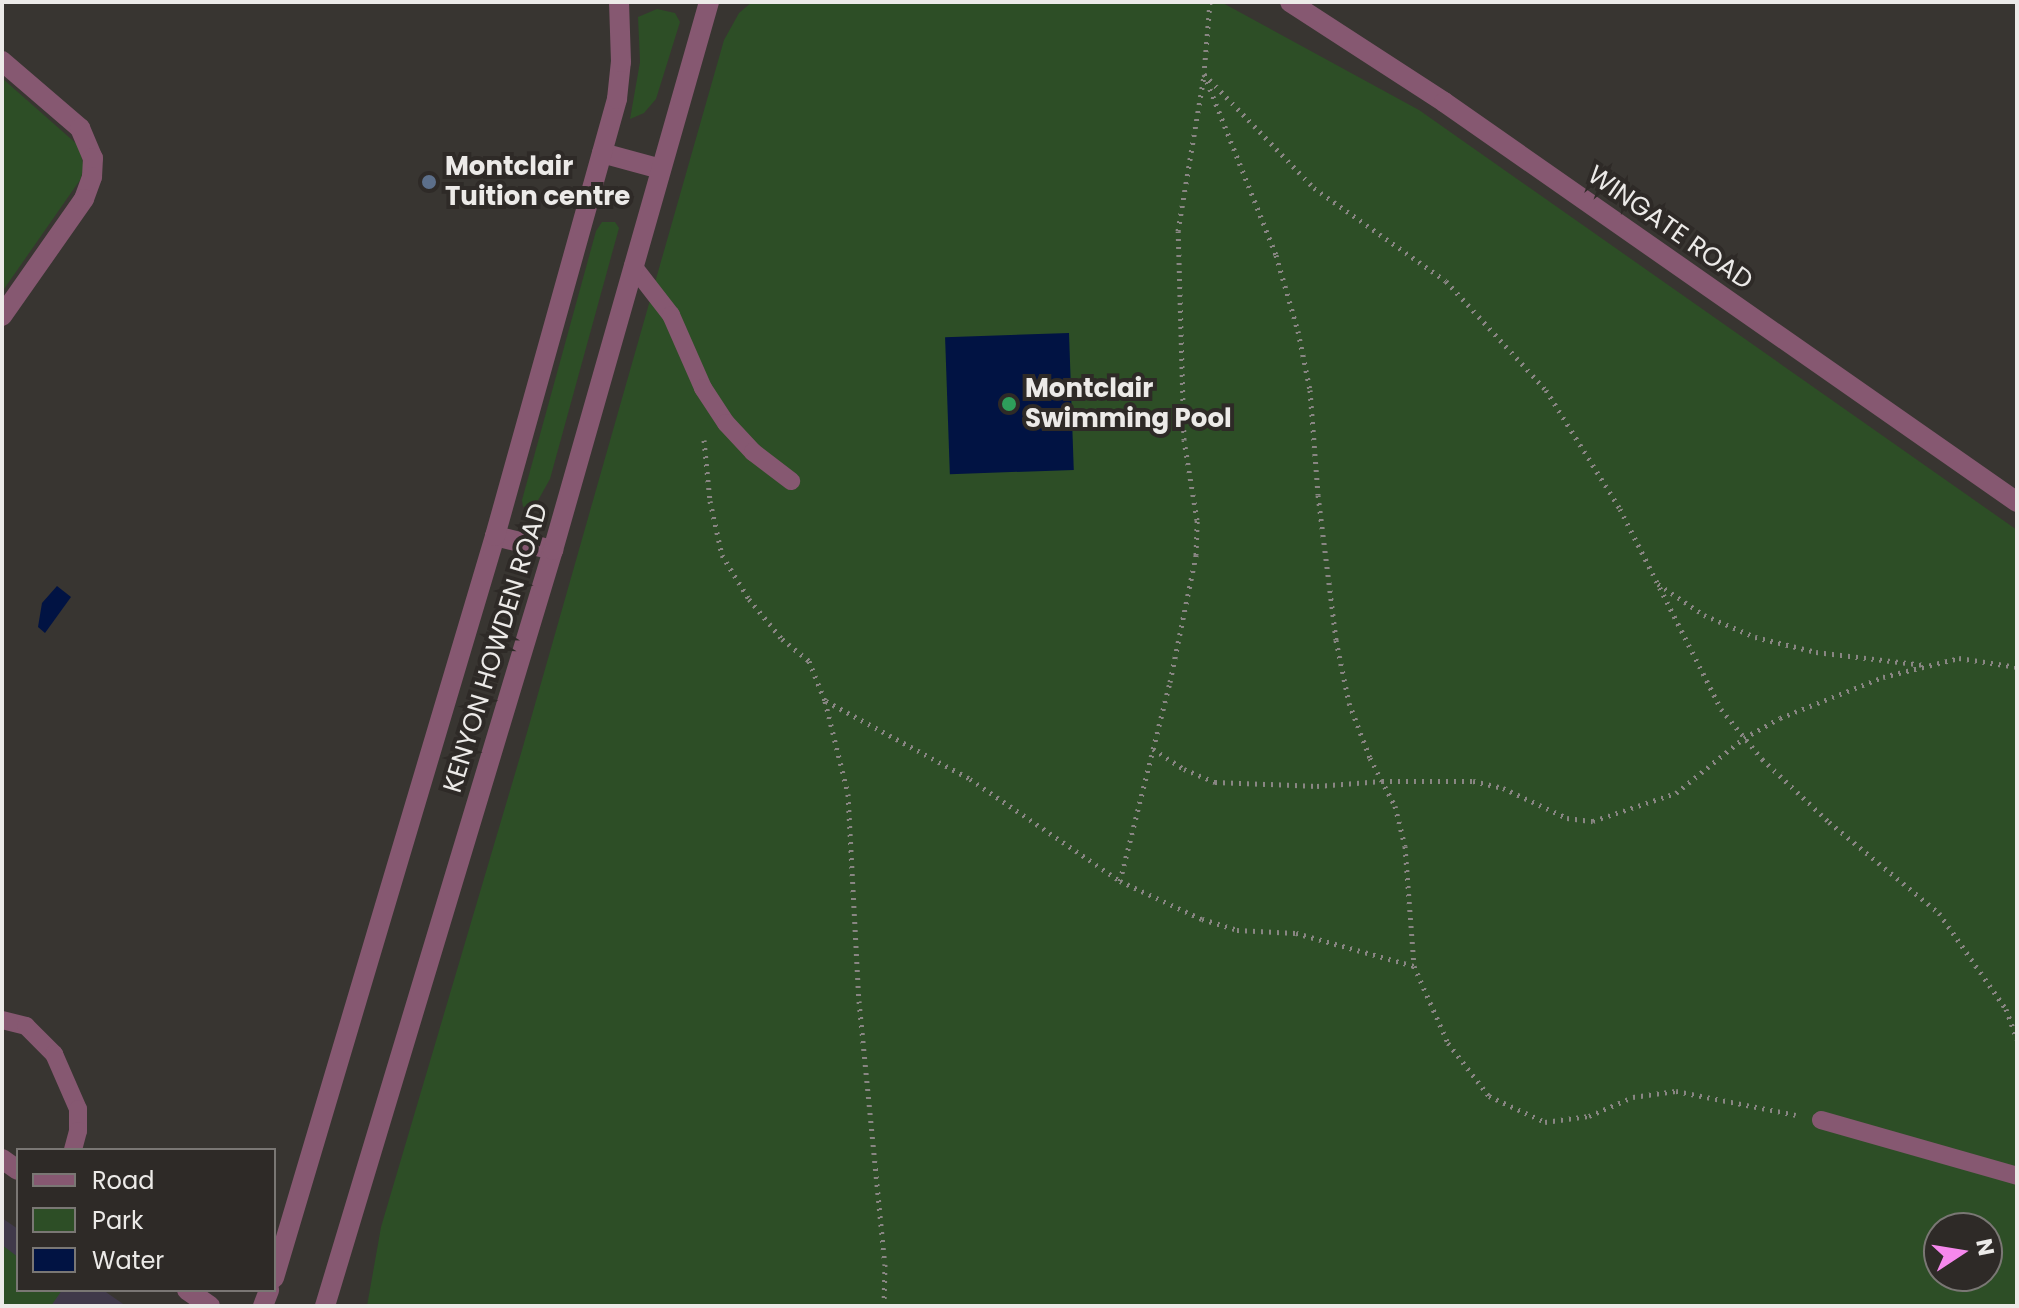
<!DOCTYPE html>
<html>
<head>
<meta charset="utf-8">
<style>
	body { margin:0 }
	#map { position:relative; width:2019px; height:1308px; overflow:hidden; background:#383531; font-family:Poppins,sans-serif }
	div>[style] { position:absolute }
	.education>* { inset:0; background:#40394a }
	.green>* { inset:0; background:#2d4e26 }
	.water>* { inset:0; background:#011343; transform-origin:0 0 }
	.path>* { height:5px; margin-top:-2.5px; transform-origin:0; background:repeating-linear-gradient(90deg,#898683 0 2px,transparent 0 8px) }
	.service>* { height:18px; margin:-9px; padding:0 9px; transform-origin:9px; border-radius:9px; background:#865871 }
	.minor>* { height:20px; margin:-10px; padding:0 10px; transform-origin:10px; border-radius:10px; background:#865871 }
	.tertiary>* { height:20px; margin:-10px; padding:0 10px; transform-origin:10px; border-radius:10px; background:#865871 }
	.dots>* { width:22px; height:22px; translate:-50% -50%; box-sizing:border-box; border:4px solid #2e2a27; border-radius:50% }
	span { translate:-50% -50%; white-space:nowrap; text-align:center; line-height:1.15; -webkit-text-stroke:8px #2e2a27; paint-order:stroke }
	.poi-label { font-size:26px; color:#eceae8; font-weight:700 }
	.left { translate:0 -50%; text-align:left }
	.street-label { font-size:26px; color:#eceae8 }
	.frame { position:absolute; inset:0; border:4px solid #eceae8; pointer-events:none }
	.legend { position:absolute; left:16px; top:1148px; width:260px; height:144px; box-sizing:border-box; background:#2e2a27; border:2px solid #7a7774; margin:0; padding:10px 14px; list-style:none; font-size:24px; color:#eceae8 }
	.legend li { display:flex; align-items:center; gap:16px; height:40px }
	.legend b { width:40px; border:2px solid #7a7774 }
	.north { position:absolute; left:1923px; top:1212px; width:80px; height:80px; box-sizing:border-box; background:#2e2a27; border:2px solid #7a7774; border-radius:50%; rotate:78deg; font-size:22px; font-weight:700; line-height:32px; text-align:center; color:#eceae8 }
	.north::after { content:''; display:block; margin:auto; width:28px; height:36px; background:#f688ed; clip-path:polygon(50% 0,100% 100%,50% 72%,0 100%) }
</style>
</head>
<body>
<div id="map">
	<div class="education">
		<i style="clip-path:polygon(2px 1218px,18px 1229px,18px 1290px,103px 1290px,126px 1306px,2px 1306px)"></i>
	</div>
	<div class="green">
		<i style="clip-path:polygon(evenodd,752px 2px,1221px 2px,1419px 110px,2017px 530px,2017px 1306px,367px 1306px,381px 1227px,522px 750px,724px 40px,739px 13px,752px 2px,1939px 1228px,1987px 1228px,1987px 1276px,1939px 1276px,1939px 1228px)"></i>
		<i style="clip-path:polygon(657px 9px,675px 13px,680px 22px,656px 99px,644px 113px,630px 119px,640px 62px,638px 17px)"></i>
		<i style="clip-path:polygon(2px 78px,79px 146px,84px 168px,80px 180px,2px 292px)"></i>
		<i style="clip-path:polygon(602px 222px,615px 222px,619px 228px,550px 479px,536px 504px,523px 507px,522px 500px,596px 231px)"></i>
		<i style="clip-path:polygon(2px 1245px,18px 1257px,18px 1290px,62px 1290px,51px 1306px,2px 1306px)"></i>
	</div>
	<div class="water">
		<i style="left:1069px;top:333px;width:137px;height:124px;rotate:88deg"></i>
		<i style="clip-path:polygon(57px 586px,71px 597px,45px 633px,38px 627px,42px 603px)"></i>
	</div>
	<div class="path">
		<i style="left:1210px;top:2px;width:72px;rotate:94.8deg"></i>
		<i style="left:1204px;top:74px;width:158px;rotate:46deg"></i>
		<i style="left:1314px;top:188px;width:161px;rotate:35.2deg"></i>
		<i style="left:1446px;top:281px;width:148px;rotate:47.5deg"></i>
		<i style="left:1546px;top:390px;width:140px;rotate:58.1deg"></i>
		<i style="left:1620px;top:509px;width:224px;rotate:63.2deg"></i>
		<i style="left:1721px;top:709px;width:65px;rotate:50.6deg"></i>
		<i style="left:1762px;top:759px;width:92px;rotate:43.2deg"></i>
		<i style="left:1829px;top:822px;width:143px;rotate:39.6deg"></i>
		<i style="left:1939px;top:913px;width:117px;rotate:55.1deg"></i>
		<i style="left:2006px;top:1009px;width:32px;rotate:70deg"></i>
		<i style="left:1204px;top:74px;width:195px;rotate:68.3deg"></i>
		<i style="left:1276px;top:255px;width:79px;rotate:73.9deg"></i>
		<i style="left:1298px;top:331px;width:60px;rotate:78.5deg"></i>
		<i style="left:1310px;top:390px;width:105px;rotate:85.6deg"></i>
		<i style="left:1318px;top:495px;width:146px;rotate:82.9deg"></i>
		<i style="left:1336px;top:640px;width:64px;rotate:78.3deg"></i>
		<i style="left:1349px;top:703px;width:59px;rotate:69.1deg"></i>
		<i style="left:1370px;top:758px;width:54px;rotate:62.5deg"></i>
		<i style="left:1395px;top:806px;width:41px;rotate:76deg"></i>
		<i style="left:1405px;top:846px;width:120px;rotate:85.7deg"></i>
		<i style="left:1414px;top:966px;width:84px;rotate:66.2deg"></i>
		<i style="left:1448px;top:1043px;width:67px;rotate:52.3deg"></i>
		<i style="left:1489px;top:1096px;width:62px;rotate:24.9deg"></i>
		<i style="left:1545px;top:1122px;width:44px;rotate:-7.8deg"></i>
		<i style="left:1589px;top:1116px;width:48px;rotate:-23.4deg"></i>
		<i style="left:1633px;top:1097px;width:43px;rotate:-7.9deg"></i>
		<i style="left:1676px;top:1091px;width:122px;rotate:11.3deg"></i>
		<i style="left:704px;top:440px;width:61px;rotate:84.4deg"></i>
		<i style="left:710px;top:501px;width:55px;rotate:77.5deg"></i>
		<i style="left:722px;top:555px;width:52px;rotate:58.5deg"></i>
		<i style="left:749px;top:599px;width:52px;rotate:50.5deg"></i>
		<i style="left:782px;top:639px;width:35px;rotate:39deg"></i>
		<i style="left:809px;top:661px;width:43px;rotate:68.2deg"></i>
		<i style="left:825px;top:701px;width:96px;rotate:76.1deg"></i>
		<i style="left:848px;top:794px;width:207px;rotate:87deg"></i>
		<i style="left:859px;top:1001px;width:264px;rotate:84.4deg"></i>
		<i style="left:885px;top:1264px;width:42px;rotate:91.4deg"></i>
		<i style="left:1658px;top:584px;width:55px;rotate:34deg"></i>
		<i style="left:1704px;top:615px;width:56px;rotate:23.3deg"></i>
		<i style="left:1755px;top:637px;width:63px;rotate:13.8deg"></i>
		<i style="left:1816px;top:652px;width:109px;rotate:6.9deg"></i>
		<i style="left:826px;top:701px;width:164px;rotate:28.4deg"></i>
		<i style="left:970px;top:779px;width:181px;rotate:34.2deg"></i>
		<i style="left:1120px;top:881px;width:90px;rotate:24.9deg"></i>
		<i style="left:1202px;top:919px;width:37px;rotate:17deg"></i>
		<i style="left:1237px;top:930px;width:59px;rotate:2.9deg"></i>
		<i style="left:1296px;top:933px;width:123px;rotate:15.6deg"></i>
		<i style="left:1153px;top:749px;width:37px;rotate:33deg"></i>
		<i style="left:1184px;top:769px;width:34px;rotate:23deg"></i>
		<i style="left:1215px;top:782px;width:102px;rotate:2.2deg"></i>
		<i style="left:1317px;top:786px;width:65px;rotate:-4.4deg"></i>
		<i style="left:1382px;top:781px;width:91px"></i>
		<i style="left:1473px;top:781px;width:31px;rotate:13deg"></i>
		<i style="left:1503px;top:788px;width:71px;rotate:25.1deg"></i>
		<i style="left:1567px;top:818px;width:26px;rotate:7deg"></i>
		<i style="left:1593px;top:821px;width:88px;rotate:-18.6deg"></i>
		<i style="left:1676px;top:793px;width:87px;rotate:-39deg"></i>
		<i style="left:1744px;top:738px;width:41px;rotate:-29.1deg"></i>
		<i style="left:1780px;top:718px;width:111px;rotate:-21.7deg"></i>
		<i style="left:1883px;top:677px;width:78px;rotate:-14deg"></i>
		<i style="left:1959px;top:658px;width:59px;rotate:8.8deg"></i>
		<i style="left:1120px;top:881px;width:205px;rotate:-75.9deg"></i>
		<i style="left:1170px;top:682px;width:130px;rotate:-78.4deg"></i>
		<i style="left:1196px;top:555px;width:35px;rotate:-88deg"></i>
		<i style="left:1197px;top:520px;width:81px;rotate:-99.2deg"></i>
		<i style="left:1184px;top:440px;width:209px;rotate:-91.6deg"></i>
		<i style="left:1178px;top:231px;width:158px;rotate:-80.5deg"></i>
	</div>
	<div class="service">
		<i style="left:633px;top:266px;width:62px;rotate:52.2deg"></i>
		<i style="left:671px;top:315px;width:80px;rotate:66.3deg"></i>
		<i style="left:703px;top:388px;width:42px;rotate:56.7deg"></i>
		<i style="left:726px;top:423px;width:40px;rotate:47deg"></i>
		<i style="left:753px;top:452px;width:48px;rotate:37.3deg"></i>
		<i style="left:2px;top:1020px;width:25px;rotate:14deg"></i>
		<i style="left:26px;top:1026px;width:40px;rotate:45deg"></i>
		<i style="left:54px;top:1054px;width:60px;rotate:66.4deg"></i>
		<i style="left:78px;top:1109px;width:22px;rotate:90deg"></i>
		<i style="left:78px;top:1131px;width:20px;rotate:105deg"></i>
		<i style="left:1821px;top:1120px;width:204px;rotate:15.9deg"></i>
	</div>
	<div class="minor">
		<i style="left:1290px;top:2px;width:184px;rotate:33deg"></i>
		<i style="left:1444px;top:102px;width:699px;rotate:34.92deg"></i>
		<i style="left:2px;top:61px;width:103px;rotate:40.7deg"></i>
		<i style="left:80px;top:128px;width:33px;rotate:67deg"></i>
		<i style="left:93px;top:158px;width:19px;rotate:93deg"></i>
		<i style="left:92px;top:177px;width:23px;rotate:110deg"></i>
		<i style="left:84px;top:199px;width:143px;rotate:125deg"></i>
		<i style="left:2px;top:1159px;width:19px;rotate:35deg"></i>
		<i style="left:187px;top:1290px;width:28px;rotate:35deg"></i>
	</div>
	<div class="tertiary">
		<i style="left:602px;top:153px;width:61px;rotate:15.2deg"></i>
		<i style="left:495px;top:536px;width:60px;rotate:13.6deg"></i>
		<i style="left:274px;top:1278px;width:774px;rotate:-73.41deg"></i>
		<i style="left:495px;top:536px;width:454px;rotate:-74.4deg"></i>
		<i style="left:617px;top:99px;width:37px;rotate:-84deg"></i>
		<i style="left:621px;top:62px;width:60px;rotate:-91.9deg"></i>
		<i style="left:263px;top:1306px;width:17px;rotate:-69deg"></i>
		<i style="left:325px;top:1306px;width:790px;rotate:-73.22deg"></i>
		<i style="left:553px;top:550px;width:570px;rotate:-74.11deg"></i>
	</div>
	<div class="dots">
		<i style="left:429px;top:182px;background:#5c6f8a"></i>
		<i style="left:1009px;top:404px;background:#2e9e5b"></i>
	</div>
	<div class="poi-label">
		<span class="left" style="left:445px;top:182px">Montclair<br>Tuition centre</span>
		<span class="left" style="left:1025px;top:404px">Montclair<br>Swimming Pool</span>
	</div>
	<div class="street-label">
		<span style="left:1670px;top:228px;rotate:35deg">WINGATE ROAD</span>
		<span style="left:496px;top:648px;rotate:-73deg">KENYON HOWDEN ROAD</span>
	</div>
	<div class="frame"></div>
	<ul class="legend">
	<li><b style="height:10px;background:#865871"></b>Road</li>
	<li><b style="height:22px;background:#2d4e26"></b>Park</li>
	<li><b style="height:22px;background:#011343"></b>Water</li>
	</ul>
	<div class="north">N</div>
</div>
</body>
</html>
